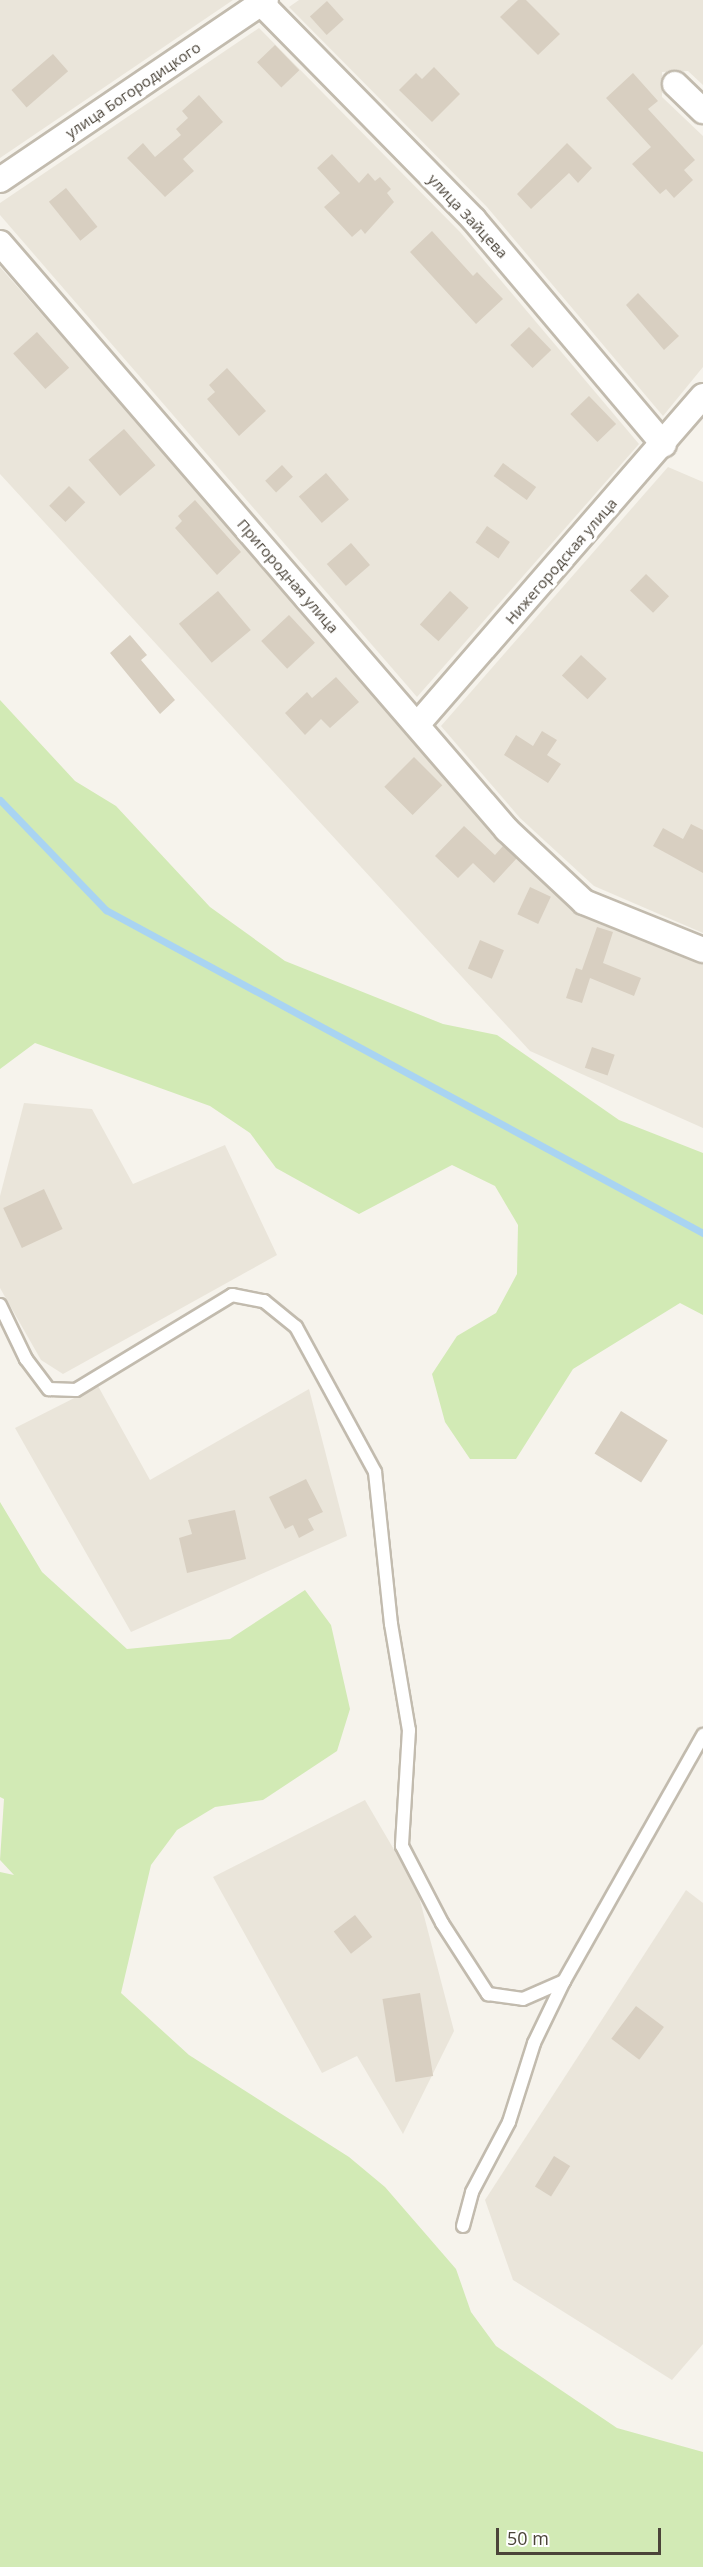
<!DOCTYPE html>
<html>
<head>
<meta charset="utf-8">
<style>
	body { margin:0 }
	#map { position:relative; width:703px; height:2567px; overflow:hidden; background:#f6f3ec; font-family:"Open Sans",sans-serif }
	div>[style] { position:absolute }
	.residential>* { inset:0; background:#eae5da }
	.green>* { inset:0; background:#d2eab5 }
	.stream>* { height:7px; margin:-3.5px; padding:0 3.5px; transform-origin:3.5px; border-radius:3.5px; background:#a9d4f2 }
	.building>* { inset:0; background:#d8cfc1; transform-origin:0 0 }
	.roads { filter:drop-shadow(2px 0 #c2bbae) drop-shadow(-2px 0 #c2bbae) drop-shadow(0 2px #c2bbae) drop-shadow(0 -2px #c2bbae) }
	.lane>* { height:12px; margin:-6px; padding:0 6px; transform-origin:6px; border-radius:6px; background:#fff }
	.street>* { height:24px; margin:-12px; padding:0 12px; transform-origin:12px; border-radius:12px; background:#fff }
	span { translate:-50% -50%; white-space:nowrap; text-align:center; line-height:1.15; -webkit-text-stroke:6px #fff; paint-order:stroke }
	.street-label { font-size:15px; color:#4b4439 }
	.scale { position:absolute; left:496px; top:2528px; width:165px; height:27px; box-sizing:border-box; border:3px solid #4b4439; border-top:0; padding-left:8px; font-size:18px; line-height:21px; white-space:nowrap; color:#4b4439; -webkit-text-stroke:4px #fff; paint-order:stroke }
</style>
</head>
<body>
<div id="map">
	<div class="residential">
		<i style="clip-path:polygon(0 0,233px 0,0 158px)"></i>
		<i style="clip-path:polygon(299px 0,703px 0,703px 85px,688px 71px,662px 72px,662px 97px,703px 136px,703px 367px,663px 416px,487px 207px,289px 7px)"></i>
		<i style="clip-path:polygon(259px 28px,460px 232px,639px 444px,417px 697px,0 215px,0 203px)"></i>
		<i style="clip-path:polygon(0 267px,505px 839px,579px 910px,703px 962px,703px 1128px,530px 1051px,0 474px)"></i>
		<i style="clip-path:polygon(668px 467px,703px 482px,703px 933px,594px 886px,520px 818px,441px 726px)"></i>
		<i style="clip-path:polygon(24px 1103px,92px 1109px,133px 1184px,225px 1145px,277px 1255px,63px 1374px,41px 1360px,0 1288px,0 1196px)"></i>
		<i style="clip-path:polygon(98px 1386px,150px 1480px,309px 1389px,347px 1536px,131px 1632px,15px 1428px)"></i>
		<i style="clip-path:polygon(365px 1800px,417px 1889px,454px 2031px,403px 2134px,357px 2056px,322px 2073px,213px 1877px)"></i>
		<i style="clip-path:polygon(686px 1890px,703px 1903px,703px 2344px,672px 2380px,513px 2280px,485px 2200px)"></i>
	</div>
	<div class="green">
		<i style="clip-path:polygon(0 700px,75px 781px,116px 806px,210px 907px,285px 961px,443px 1024px,497px 1035px,619px 1120px,703px 1153px,703px 1315px,680px 1303px,573px 1369px,516px 1459px,470px 1459px,445px 1422px,432px 1374px,457px 1336px,496px 1313px,517px 1274px,518px 1225px,495px 1186px,452px 1165px,359px 1214px,276px 1168px,250px 1133px,210px 1106px,35px 1043px,0 1069px)"></i>
		<i style="clip-path:polygon(0 1502px,42px 1572px,127px 1649px,230px 1639px,305px 1590px,331px 1625px,350px 1709px,337px 1751px,263px 1800px,215px 1807px,177px 1830px,151px 1865px,121px 1993px,189px 2055px,349px 2157px,385px 2187px,456px 2269px,471px 2312px,496px 2346px,617px 2428px,703px 2452px,703px 2567px,0 2567px,0 1872px,14px 1875px,0 1860px,4px 1799px,0 1797px)"></i>
	</div>
	<div class="stream">
		<i style="left:0;top:800px;width:153px;rotate:46.1deg"></i>
		<i style="left:106px;top:910px;width:679px;rotate:28.42deg"></i>
	</div>
	<div class="building">
		<i style="clip-path:polygon(518px 0,526px 0,560px 34px,538px 55px,500px 17px)"></i>
		<i style="left:327px;top:1px;width:25px;height:23px;rotate:48deg"></i>
		<i style="left:275px;top:45px;width:35px;height:25px;rotate:46deg"></i>
		<i style="left:53px;top:54px;width:23px;height:55px;rotate:49deg"></i>
		<i style="clip-path:polygon(434px 67px,460px 94px,432px 122px,399px 90px,416px 73px,422px 79px)"></i>
		<i style="clip-path:polygon(633px 73px,658px 101px,648px 109px,695px 160px,684px 170px,693px 180px,674px 198px,666px 189px,660px 194px,632px 164px,651px 147px,606px 98px)"></i>
		<i style="clip-path:polygon(199px 95px,223px 122px,183px 159px,194px 171px,165px 197px,127px 158px,143px 143px,155px 157px,181px 135px,176px 129px,188px 118px,182px 111px)"></i>
		<i style="clip-path:polygon(567px 143px,592px 168px,578px 183px,569px 173px,531px 209px,517px 194px)"></i>
		<i style="clip-path:polygon(332px 154px,359px 183px,368px 173px,375px 181px,380px 177px,391px 189px,387px 193px,394px 202px,365px 234px,361px 229px,352px 237px,324px 207px,340px 193px,317px 168px)"></i>
		<i style="left:66px;top:188px;width:50px;height:22px;rotate:51deg"></i>
		<i style="clip-path:polygon(432px 231px,473px 276px,477px 272px,503px 299px,476px 324px,410px 252px)"></i>
		<i style="clip-path:polygon(638px 293px,679px 336px,664px 350px,626px 305px)"></i>
		<i style="left:529px;top:327px;width:32px;height:26px;rotate:46deg"></i>
		<i style="left:37px;top:332px;width:48px;height:32px;rotate:48deg"></i>
		<i style="clip-path:polygon(227px 368px,266px 411px,239px 436px,207px 399px,215px 392px,209px 385px)"></i>
		<i style="left:589px;top:396px;width:39px;height:26px;rotate:46deg"></i>
		<i style="left:124px;top:429px;width:48px;height:47px;rotate:49deg"></i>
		<i style="left:503px;top:463px;width:41px;height:16px;rotate:36deg"></i>
		<i style="left:282px;top:465px;width:16px;height:23px;rotate:47deg"></i>
		<i style="left:326px;top:473px;width:35px;height:36px;rotate:49deg"></i>
		<i style="left:69px;top:486px;width:23px;height:28px;rotate:45deg"></i>
		<i style="clip-path:polygon(195px 500px,241px 552px,217px 575px,175px 528px,182px 521px,178px 516px)"></i>
		<i style="left:487px;top:526px;width:28px;height:20px;rotate:35deg"></i>
		<i style="left:351px;top:543px;width:29px;height:32px;rotate:49deg"></i>
		<i style="left:646px;top:574px;width:32px;height:23px;rotate:44deg"></i>
		<i style="left:218px;top:591px;width:51px;height:51px;rotate:50deg"></i>
		<i style="left:450px;top:591px;width:25px;height:45px;rotate:42deg"></i>
		<i style="left:289px;top:615px;width:38px;height:38px;rotate:47deg"></i>
		<i style="clip-path:polygon(130px 635px,147px 655px,141px 660px,175px 700px,160px 714px,110px 653px)"></i>
		<i style="left:581px;top:655px;width:35px;height:28px;rotate:43deg"></i>
		<i style="clip-path:polygon(336px 677px,359px 702px,330px 728px,321px 719px,305px 735px,285px 713px,307px 692px,312px 698px)"></i>
		<i style="clip-path:polygon(542px 731px,557px 740px,547px 755px,561px 764px,548px 783px,504px 755px,516px 735px,533px 746px)"></i>
		<i style="left:414px;top:757px;width:40px;height:42px;rotate:45deg"></i>
		<i style="clip-path:polygon(691px 824px,703px 830px,703px 873px,653px 846px,663px 828px,683px 839px)"></i>
		<i style="clip-path:polygon(464px 826px,495px 855px,503px 846px,517px 858px,494px 883px,473px 863px,458px 878px,435px 856px)"></i>
		<i style="left:530px;top:887px;width:23px;height:30px;rotate:25deg"></i>
		<i style="clip-path:polygon(597px 927px,613px 932px,603px 963px,641px 978px,634px 996px,590px 978px,582px 1003px,566px 998px,576px 968px,582px 970px)"></i>
		<i style="left:480px;top:940px;width:26px;height:31px;rotate:23deg"></i>
		<i style="left:592px;top:1047px;width:24px;height:22px;rotate:19deg"></i>
		<i style="left:44px;top:1189px;width:44px;height:45px;rotate:65deg"></i>
		<i style="left:621px;top:1411px;width:55px;height:50px;rotate:32deg"></i>
		<i style="clip-path:polygon(306px 1479px,323px 1512px,308px 1519px,314px 1530px,299px 1538px,293px 1525px,285px 1529px,269px 1497px)"></i>
		<i style="clip-path:polygon(235px 1510px,246px 1559px,187px 1573px,179px 1538px,192px 1534px,188px 1520px)"></i>
		<i style="left:355px;top:1915px;width:28px;height:27px;rotate:52deg"></i>
		<i style="left:420px;top:1993px;width:84px;height:38px;rotate:81deg"></i>
		<i style="left:636px;top:2006px;width:35px;height:41px;rotate:37deg"></i>
		<i style="left:554px;top:2156px;width:19px;height:36px;rotate:32deg"></i>
	</div>
	<div class="roads">
		<div class="lane">
			<i style="left:0;top:1305px;width:60px;rotate:64.3deg"></i>
			<i style="left:26px;top:1359px;width:38px;rotate:53deg"></i>
			<i style="left:49px;top:1389px;width:27px;rotate:2deg"></i>
			<i style="left:76px;top:1390px;width:183px;rotate:-31.3deg"></i>
			<i style="left:232px;top:1295px;width:33px;rotate:11deg"></i>
			<i style="left:264px;top:1301px;width:41px;rotate:39.1deg"></i>
			<i style="left:296px;top:1327px;width:165px;rotate:61.4deg"></i>
			<i style="left:375px;top:1472px;width:153px;rotate:84deg"></i>
			<i style="left:391px;top:1624px;width:108px;rotate:80.4deg"></i>
			<i style="left:409px;top:1730px;width:116px;rotate:93.5deg"></i>
			<i style="left:402px;top:1846px;width:87px;rotate:62.5deg"></i>
			<i style="left:442px;top:1923px;width:85px;rotate:57.1deg"></i>
			<i style="left:488px;top:1994px;width:35px;rotate:8deg"></i>
			<i style="left:523px;top:1999px;width:45px;rotate:-23.7deg"></i>
			<i style="left:463px;top:2226px;width:35px;rotate:-75deg"></i>
			<i style="left:472px;top:2192px;width:79px;rotate:-62.1deg"></i>
			<i style="left:509px;top:2122px;width:83px;rotate:-72.4deg"></i>
			<i style="left:534px;top:2043px;width:69px;rotate:-64.2deg"></i>
			<i style="left:564px;top:1981px;width:283px;rotate:-60.5deg"></i>
		</div>
		<div class="street">
			<i style="left:258px;top:0;width:308px;rotate:45.5deg"></i>
			<i style="left:474px;top:220px;width:294px;rotate:49.8deg"></i>
			<i style="left:675px;top:84px;width:39px;rotate:44deg"></i>
			<i style="left:0;top:180px;width:321px;rotate:-34.1deg"></i>
			<i style="left:0;top:243px;width:776px;rotate:49.18deg"></i>
			<i style="left:507px;top:830px;width:105px;rotate:43.1deg"></i>
			<i style="left:584px;top:902px;width:128px;rotate:22deg"></i>
			<i style="left:417px;top:725px;width:436px;rotate:-49deg"></i>
		</div>
	</div>
	<div class="street-label">
		<span style="left:133px;top:90px;rotate:-34deg">улица Богородицкого</span>
		<span style="left:468px;top:216px;rotate:47deg">улица Зайцева</span>
		<span style="left:561px;top:561px;rotate:-49deg">Нижегородская улица</span>
		<span style="left:288px;top:576px;rotate:49deg">Пригородная улица</span>
	</div>
	<div class="scale">50 m</div>
</div>
</body>
</html>
